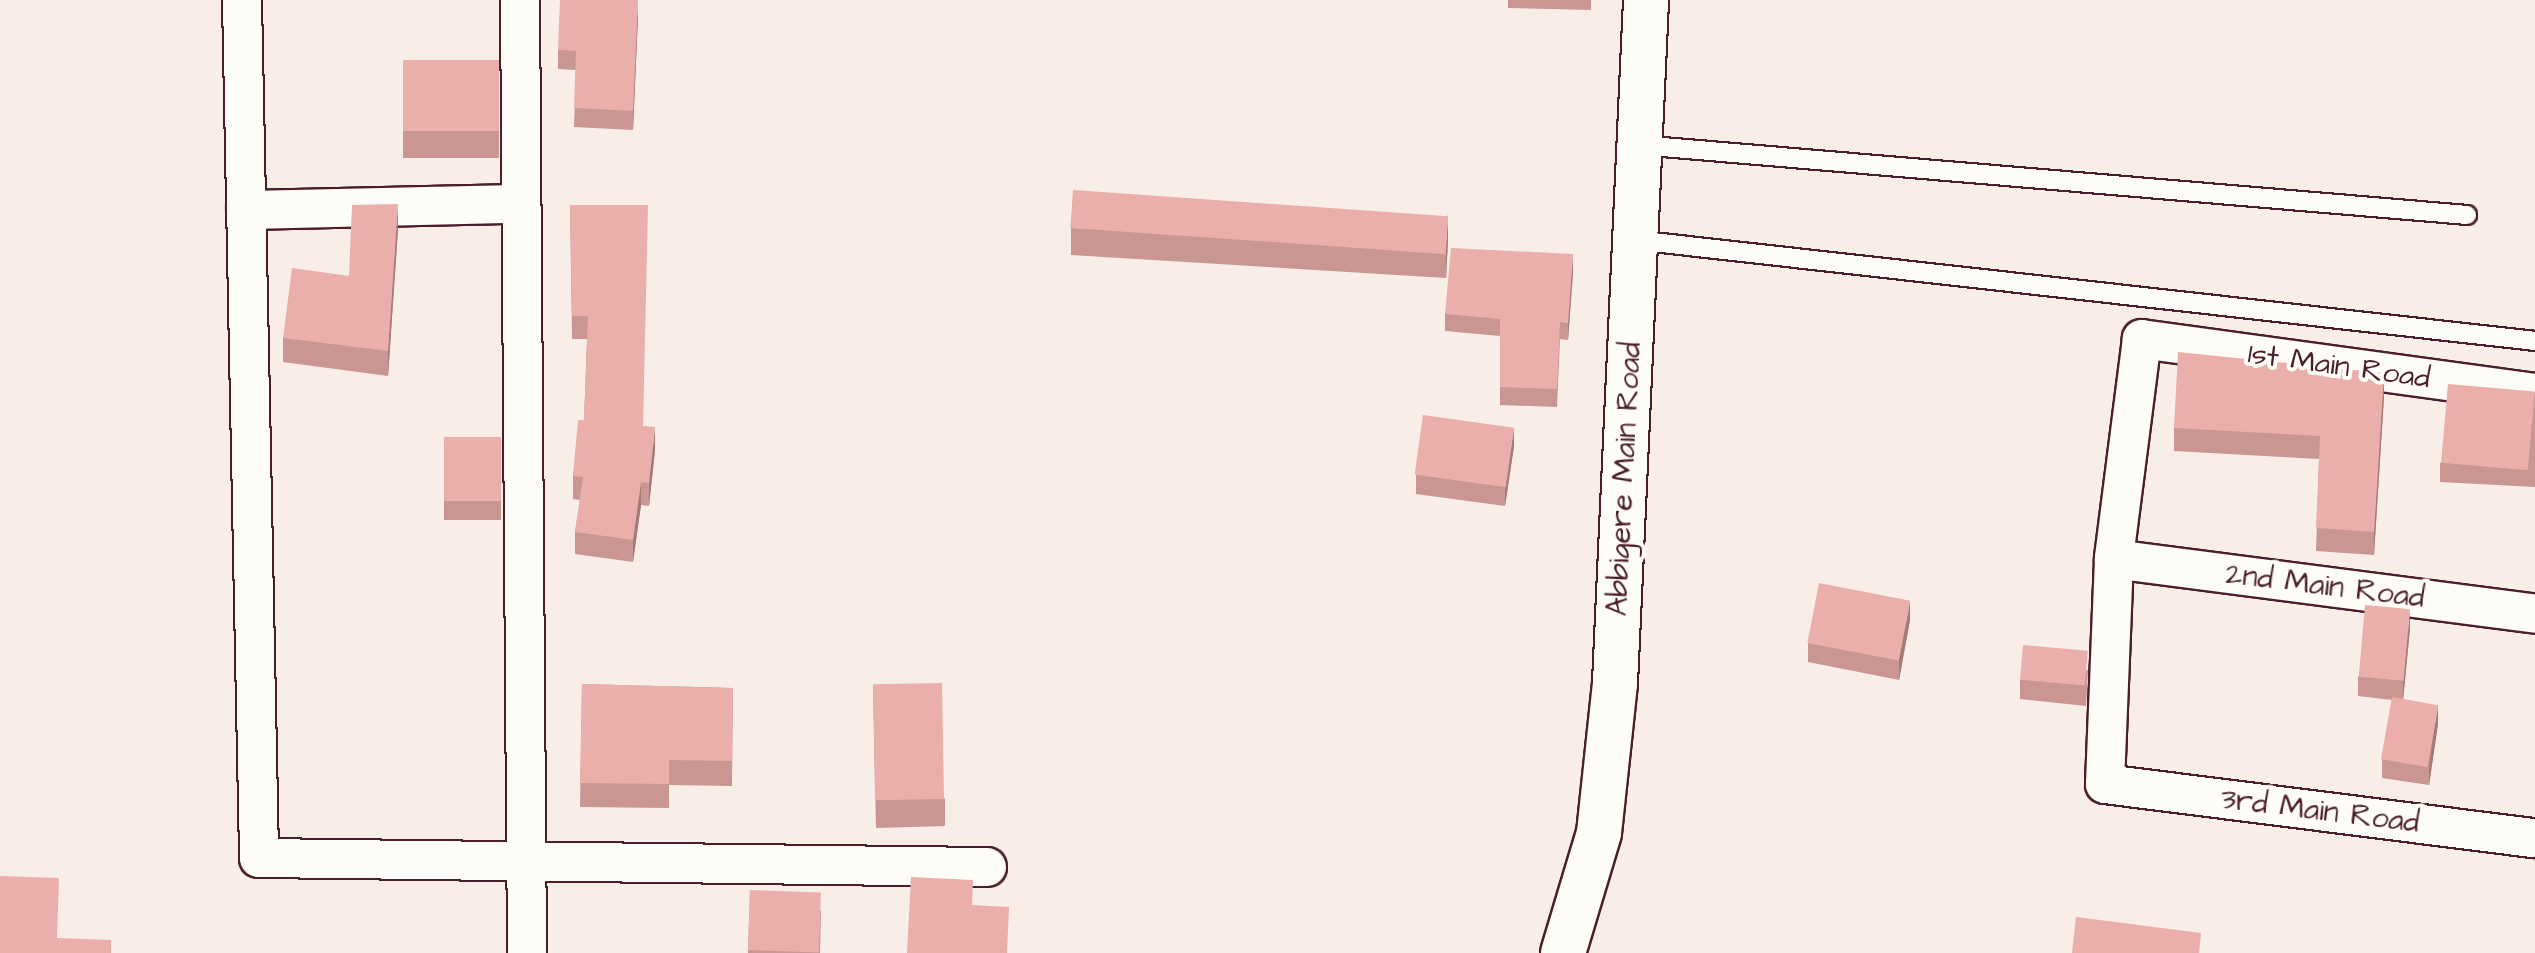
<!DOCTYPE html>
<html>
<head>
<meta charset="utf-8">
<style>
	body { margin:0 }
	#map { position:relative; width:2535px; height:953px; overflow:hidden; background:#f9ede8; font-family:"Architects Daughter",sans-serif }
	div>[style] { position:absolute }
	.roads { filter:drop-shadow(2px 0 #4a1f2b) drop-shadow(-2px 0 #4a1f2b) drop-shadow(0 2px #4a1f2b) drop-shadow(0 -2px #4a1f2b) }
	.lane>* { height:18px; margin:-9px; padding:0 9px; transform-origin:9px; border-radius:9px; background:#fdfcf7 }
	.street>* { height:38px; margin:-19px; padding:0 19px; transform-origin:19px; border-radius:19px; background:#fdfcf7 }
	.secondary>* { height:44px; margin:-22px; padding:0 22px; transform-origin:22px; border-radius:22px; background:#fdfcf7 }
	.wall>* { inset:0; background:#c99692; transform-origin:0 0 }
	.shaded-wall>* { inset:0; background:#a47a77 }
	.building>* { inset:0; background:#eaafaa; transform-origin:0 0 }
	span { translate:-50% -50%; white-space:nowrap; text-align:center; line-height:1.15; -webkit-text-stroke:8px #fdfcf7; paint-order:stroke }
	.street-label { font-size:30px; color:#4a1f2b }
</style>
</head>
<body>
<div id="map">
	<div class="roads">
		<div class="lane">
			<i style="left:1639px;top:145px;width:831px;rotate:4.83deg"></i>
			<i style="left:1635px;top:240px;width:906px;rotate:6.4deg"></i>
		</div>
		<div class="street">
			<i style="left:242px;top:0;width:858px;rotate:88.86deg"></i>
			<i style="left:259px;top:858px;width:728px;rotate:0.71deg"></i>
			<i style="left:520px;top:0;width:953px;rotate:89.58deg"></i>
			<i style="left:246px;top:210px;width:273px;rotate:-1.3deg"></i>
			<i style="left:2535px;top:393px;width:397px;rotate:-172.2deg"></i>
			<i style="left:2142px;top:339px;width:222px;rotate:97.3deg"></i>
			<i style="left:2114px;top:559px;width:225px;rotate:92.3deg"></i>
			<i style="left:2105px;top:784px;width:433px;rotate:7.2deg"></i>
			<i style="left:2114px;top:559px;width:425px;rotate:7.4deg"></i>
		</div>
		<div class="secondary">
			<i style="left:1563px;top:953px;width:125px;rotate:-73.3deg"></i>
			<i style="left:1599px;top:833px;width:151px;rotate:-83.9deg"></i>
			<i style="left:1615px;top:683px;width:684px;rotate:-87.4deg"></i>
		</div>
	</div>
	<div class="wall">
		<i style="clip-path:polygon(1508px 0,1591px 0,1591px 10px,1508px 8px)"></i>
		<i style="clip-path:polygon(638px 16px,633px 130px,574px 127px,576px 70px,558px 69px,558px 50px)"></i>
		<i style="left:499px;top:60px;width:98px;height:96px;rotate:90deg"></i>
		<i style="clip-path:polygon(570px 205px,643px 426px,655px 450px,649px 506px,641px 505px,633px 562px,575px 554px,575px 532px,580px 500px,573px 499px,573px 476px,584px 420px,587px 339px,572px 339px)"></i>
		<i style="clip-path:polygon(1071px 228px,1448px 240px,1446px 278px,1071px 255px)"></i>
		<i style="clip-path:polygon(398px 229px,388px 376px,283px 362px,283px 338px)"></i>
		<i style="clip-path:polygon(1573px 272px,1568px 340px,1560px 339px,1557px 407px,1500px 405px,1500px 336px,1445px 331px,1445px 314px)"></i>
		<i style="clip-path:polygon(2535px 392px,2535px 487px,2440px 482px,2440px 463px)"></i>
		<i style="clip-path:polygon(2384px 396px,2374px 555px,2316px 551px,2319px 459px,2174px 451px,2174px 428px)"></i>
		<i style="left:444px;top:437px;width:57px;height:83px"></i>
		<i style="clip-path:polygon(1514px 446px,1505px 506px,1416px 494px,1416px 475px)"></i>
		<i style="clip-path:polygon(1910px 620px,1899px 680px,1808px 662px,1808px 643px)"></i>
		<i style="clip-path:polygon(2410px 628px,2403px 699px,2438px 724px,2429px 785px,2382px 778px,2382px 759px,2392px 700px,2358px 696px,2358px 677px)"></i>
		<i style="clip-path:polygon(2088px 670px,2086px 706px,2020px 699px,2020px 680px)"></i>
		<i style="clip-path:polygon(582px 684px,733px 688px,732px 786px,669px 785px,669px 808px,580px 807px)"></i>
		<i style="clip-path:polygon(873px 685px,945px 799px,945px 826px,876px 828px)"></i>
		<i style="clip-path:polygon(750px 890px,821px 911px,820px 953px,748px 953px)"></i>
	</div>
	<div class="shaded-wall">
		<i style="clip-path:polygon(638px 0,638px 16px,633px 130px,633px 111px)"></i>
		<i style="clip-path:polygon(398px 204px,398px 229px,388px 376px,388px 351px)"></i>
		<i style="clip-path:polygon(1448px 213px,1448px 240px,1446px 278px,1446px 251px)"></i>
		<i style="clip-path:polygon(1573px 254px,1573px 272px,1568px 340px,1568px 323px)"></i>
		<i style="clip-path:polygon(2384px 373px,2384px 396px,2374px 555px,2374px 532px)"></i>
		<i style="clip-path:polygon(655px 427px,655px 450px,649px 506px,649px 483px)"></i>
		<i style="clip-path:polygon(1514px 427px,1514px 446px,1505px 506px,1505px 487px)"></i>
		<i style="clip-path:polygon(641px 482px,641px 505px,633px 562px,633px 540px)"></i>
		<i style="clip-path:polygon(1910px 601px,1910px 620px,1899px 680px,1899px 661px)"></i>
		<i style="clip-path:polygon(2410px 609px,2410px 628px,2403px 701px,2403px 682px)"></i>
		<i style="clip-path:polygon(2438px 705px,2438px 724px,2429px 785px,2429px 766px)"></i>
	</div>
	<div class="building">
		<i style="clip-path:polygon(560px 0,638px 0,633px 111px,574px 108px,576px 51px,558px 50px)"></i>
		<i style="left:499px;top:60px;width:71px;height:96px;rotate:90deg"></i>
		<i style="left:1073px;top:190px;width:376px;height:38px;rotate:4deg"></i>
		<i style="clip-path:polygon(398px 204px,388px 351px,283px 338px,292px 268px,349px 276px,352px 205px)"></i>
		<i style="clip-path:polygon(570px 205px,648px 205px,643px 426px,655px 427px,649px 483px,641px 482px,633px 540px,575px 532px,583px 477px,573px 476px,578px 420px,584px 420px,588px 316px,572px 316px)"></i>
		<i style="clip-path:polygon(1451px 248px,1573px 254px,1568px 323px,1560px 322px,1557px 389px,1500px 387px,1500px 319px,1445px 314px)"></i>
		<i style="clip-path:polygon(2178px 352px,2384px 373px,2374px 532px,2316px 528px,2320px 436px,2174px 428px)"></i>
		<i style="left:2448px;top:384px;width:87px;height:79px;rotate:5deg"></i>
		<i style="left:1423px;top:415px;width:92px;height:60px;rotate:8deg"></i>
		<i style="left:444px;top:437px;width:57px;height:64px"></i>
		<i style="left:1819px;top:583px;width:93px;height:61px;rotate:11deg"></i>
		<i style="left:2365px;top:605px;width:45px;height:72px;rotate:5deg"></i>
		<i style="left:2023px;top:645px;width:65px;height:35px;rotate:5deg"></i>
		<i style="left:942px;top:683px;width:116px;height:69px;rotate:89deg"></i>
		<i style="clip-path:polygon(582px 684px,733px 688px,732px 761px,669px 760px,669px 784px,580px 783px)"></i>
		<i style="left:2392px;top:697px;width:47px;height:63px;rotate:10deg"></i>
		<i style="clip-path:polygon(0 876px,59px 878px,57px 938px,111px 940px,111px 953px,0 953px)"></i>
		<i style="clip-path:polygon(911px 877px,973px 880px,972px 905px,1009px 907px,1007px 953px,907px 953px)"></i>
		<i style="left:750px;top:890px;width:71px;height:60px;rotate:2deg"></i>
		<i style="clip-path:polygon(2076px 917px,2201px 933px,2199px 953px,2072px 953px)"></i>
	</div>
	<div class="street-label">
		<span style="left:2339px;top:366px;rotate:8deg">1st Main Road</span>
		<span style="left:1624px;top:479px;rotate:-87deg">Abbigere Main Road</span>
		<span style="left:2325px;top:586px;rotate:7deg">2nd Main Road</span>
		<span style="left:2320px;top:811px;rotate:7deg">3rd Main Road</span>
	</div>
</div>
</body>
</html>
